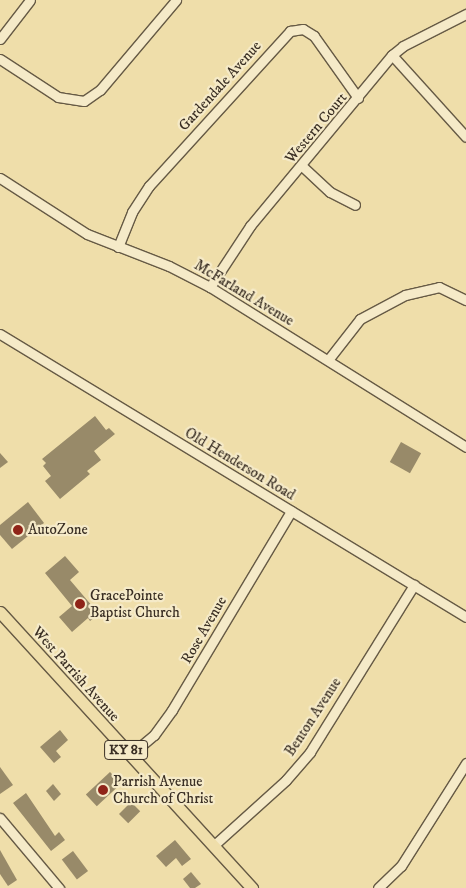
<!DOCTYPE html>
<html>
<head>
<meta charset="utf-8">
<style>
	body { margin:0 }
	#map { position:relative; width:466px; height:888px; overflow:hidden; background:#efdeaa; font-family:"IM FELL DW Pica",serif }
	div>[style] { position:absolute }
	.building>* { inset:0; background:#988a69; transform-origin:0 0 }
	.roads { filter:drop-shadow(1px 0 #665a45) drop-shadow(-1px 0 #665a45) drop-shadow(0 1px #665a45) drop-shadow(0 -1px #665a45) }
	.minor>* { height:9px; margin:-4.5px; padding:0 4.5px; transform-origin:4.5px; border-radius:4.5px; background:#f5eac8 }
	.major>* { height:11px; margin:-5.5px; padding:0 5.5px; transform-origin:5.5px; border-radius:5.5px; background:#efdeaa }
	.dots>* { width:14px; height:14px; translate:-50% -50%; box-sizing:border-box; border:2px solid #f5eac8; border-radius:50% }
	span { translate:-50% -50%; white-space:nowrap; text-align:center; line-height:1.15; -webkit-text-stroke:4.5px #f5eac8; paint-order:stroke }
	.shield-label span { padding:1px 4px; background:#f5eac8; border:1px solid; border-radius:4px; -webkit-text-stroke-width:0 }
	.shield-label { font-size:14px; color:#392e23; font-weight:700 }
	.street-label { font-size:15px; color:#392e23 }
	.poi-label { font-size:15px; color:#392e23 }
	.left { translate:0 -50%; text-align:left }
</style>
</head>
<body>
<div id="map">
	<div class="building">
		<i style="clip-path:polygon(95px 416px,106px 430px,109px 428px,115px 434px,94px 451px,101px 460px,87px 471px,90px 474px,60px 499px,45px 481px,51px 476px,43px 466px,46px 463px,42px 459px)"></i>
		<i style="left:401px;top:442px;width:23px;height:23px;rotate:29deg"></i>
		<i style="clip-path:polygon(0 453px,8px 462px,0 468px)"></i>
		<i style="clip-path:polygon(28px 502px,44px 523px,12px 549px,0 535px,0 525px)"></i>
		<i style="clip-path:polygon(65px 556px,79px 572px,70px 580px,99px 614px,90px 621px,88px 618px,72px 632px,59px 617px,72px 606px,45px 573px)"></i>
		<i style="clip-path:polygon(60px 730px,68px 740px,56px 751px,61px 757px,54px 763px,40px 747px)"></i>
		<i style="clip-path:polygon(0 767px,13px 785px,0 794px)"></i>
		<i style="left:110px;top:772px;width:16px;height:33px;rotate:47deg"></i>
		<i style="clip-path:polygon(53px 784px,61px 794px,54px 801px,46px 791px)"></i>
		<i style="clip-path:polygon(26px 793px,55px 836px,59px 832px,65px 840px,51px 851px,13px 803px)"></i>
		<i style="left:131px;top:802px;width:13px;height:17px;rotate:45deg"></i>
		<i style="clip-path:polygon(175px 840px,191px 859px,182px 866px,176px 858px,166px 867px,156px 856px)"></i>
		<i style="clip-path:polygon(0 850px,17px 880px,8px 886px,0 874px)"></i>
		<i style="left:73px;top:851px;width:25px;height:14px;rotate:53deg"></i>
		<i style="clip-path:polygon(191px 872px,201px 884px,195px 888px,190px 888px,183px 879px)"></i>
	</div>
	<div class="roads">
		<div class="minor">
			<i style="left:0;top:39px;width:49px;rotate:-52.4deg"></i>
			<i style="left:392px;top:55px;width:110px;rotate:47.9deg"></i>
			<i style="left:0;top:59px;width:69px;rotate:33.2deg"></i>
			<i style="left:58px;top:97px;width:26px;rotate:9deg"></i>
			<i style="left:84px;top:101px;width:19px;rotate:-35deg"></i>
			<i style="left:100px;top:90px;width:118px;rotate:-49.8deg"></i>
			<i style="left:302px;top:166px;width:38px;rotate:43deg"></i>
			<i style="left:330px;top:192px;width:28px;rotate:27deg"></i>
			<i style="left:0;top:178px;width:103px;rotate:32.8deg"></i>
			<i style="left:87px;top:234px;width:88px;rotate:21.3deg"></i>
			<i style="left:169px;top:266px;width:46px;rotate:27.1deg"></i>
			<i style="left:210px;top:287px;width:302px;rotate:32deg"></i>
			<i style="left:118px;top:247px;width:38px;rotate:-68deg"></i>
			<i style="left:132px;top:212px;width:31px;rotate:-57deg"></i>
			<i style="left:149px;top:186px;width:210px;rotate:-47.7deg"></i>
			<i style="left:290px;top:31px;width:13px;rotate:-9deg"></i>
			<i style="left:303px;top:29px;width:13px;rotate:32deg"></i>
			<i style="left:314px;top:36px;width:76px;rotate:54.6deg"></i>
			<i style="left:210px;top:287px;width:73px;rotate:-56.7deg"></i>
			<i style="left:250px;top:226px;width:222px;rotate:-50.3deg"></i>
			<i style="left:392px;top:55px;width:14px;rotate:-39deg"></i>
			<i style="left:403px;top:46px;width:71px;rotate:-26.9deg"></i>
			<i style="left:0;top:334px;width:545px;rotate:31.27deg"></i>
			<i style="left:328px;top:360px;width:52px;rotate:-52deg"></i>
			<i style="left:360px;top:319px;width:51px;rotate:-28.1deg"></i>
			<i style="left:405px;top:295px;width:35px;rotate:-13deg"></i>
			<i style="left:439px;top:287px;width:30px;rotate:26deg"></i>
			<i style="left:130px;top:755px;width:31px;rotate:-40deg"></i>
			<i style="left:154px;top:735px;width:31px;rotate:-54deg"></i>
			<i style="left:172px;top:710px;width:232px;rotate:-59.1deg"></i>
			<i style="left:0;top:818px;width:92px;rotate:49.9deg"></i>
			<i style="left:213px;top:846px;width:98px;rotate:-42.1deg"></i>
			<i style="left:286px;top:780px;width:37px;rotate:-49deg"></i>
			<i style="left:310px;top:752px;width:197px;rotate:-58.1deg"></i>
			<i style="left:378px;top:888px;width:32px;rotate:-44deg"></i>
			<i style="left:401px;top:866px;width:122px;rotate:-57.7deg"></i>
		</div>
		<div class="major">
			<i style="left:0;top:612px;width:374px;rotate:47.6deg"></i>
		</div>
	</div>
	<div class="dots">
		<i style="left:18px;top:530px;background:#8f2418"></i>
		<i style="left:80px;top:604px;background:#8f2418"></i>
		<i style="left:103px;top:790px;background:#8f2418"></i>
	</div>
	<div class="shield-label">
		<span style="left:126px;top:750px">KY 81</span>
	</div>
	<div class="street-label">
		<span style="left:220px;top:86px;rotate:-48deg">Gardendale Avenue</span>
		<span style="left:316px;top:128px;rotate:-50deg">Western Court</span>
		<span style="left:244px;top:293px;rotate:31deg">McFarland Avenue</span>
		<span style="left:240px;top:464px;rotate:31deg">Old Henderson Road</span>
		<span style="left:204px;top:630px;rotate:-60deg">Rose Avenue</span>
		<span style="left:76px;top:674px;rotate:48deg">West Parrish Avenue</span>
		<span style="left:313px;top:717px;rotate:-57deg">Benton Avenue</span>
	</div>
	<div class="poi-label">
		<span class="left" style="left:28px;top:530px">AutoZone</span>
		<span class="left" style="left:90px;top:604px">GracePointe<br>Baptist Church</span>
		<span class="left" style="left:113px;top:790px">Parrish Avenue<br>Church of Christ</span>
	</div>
</div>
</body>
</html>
